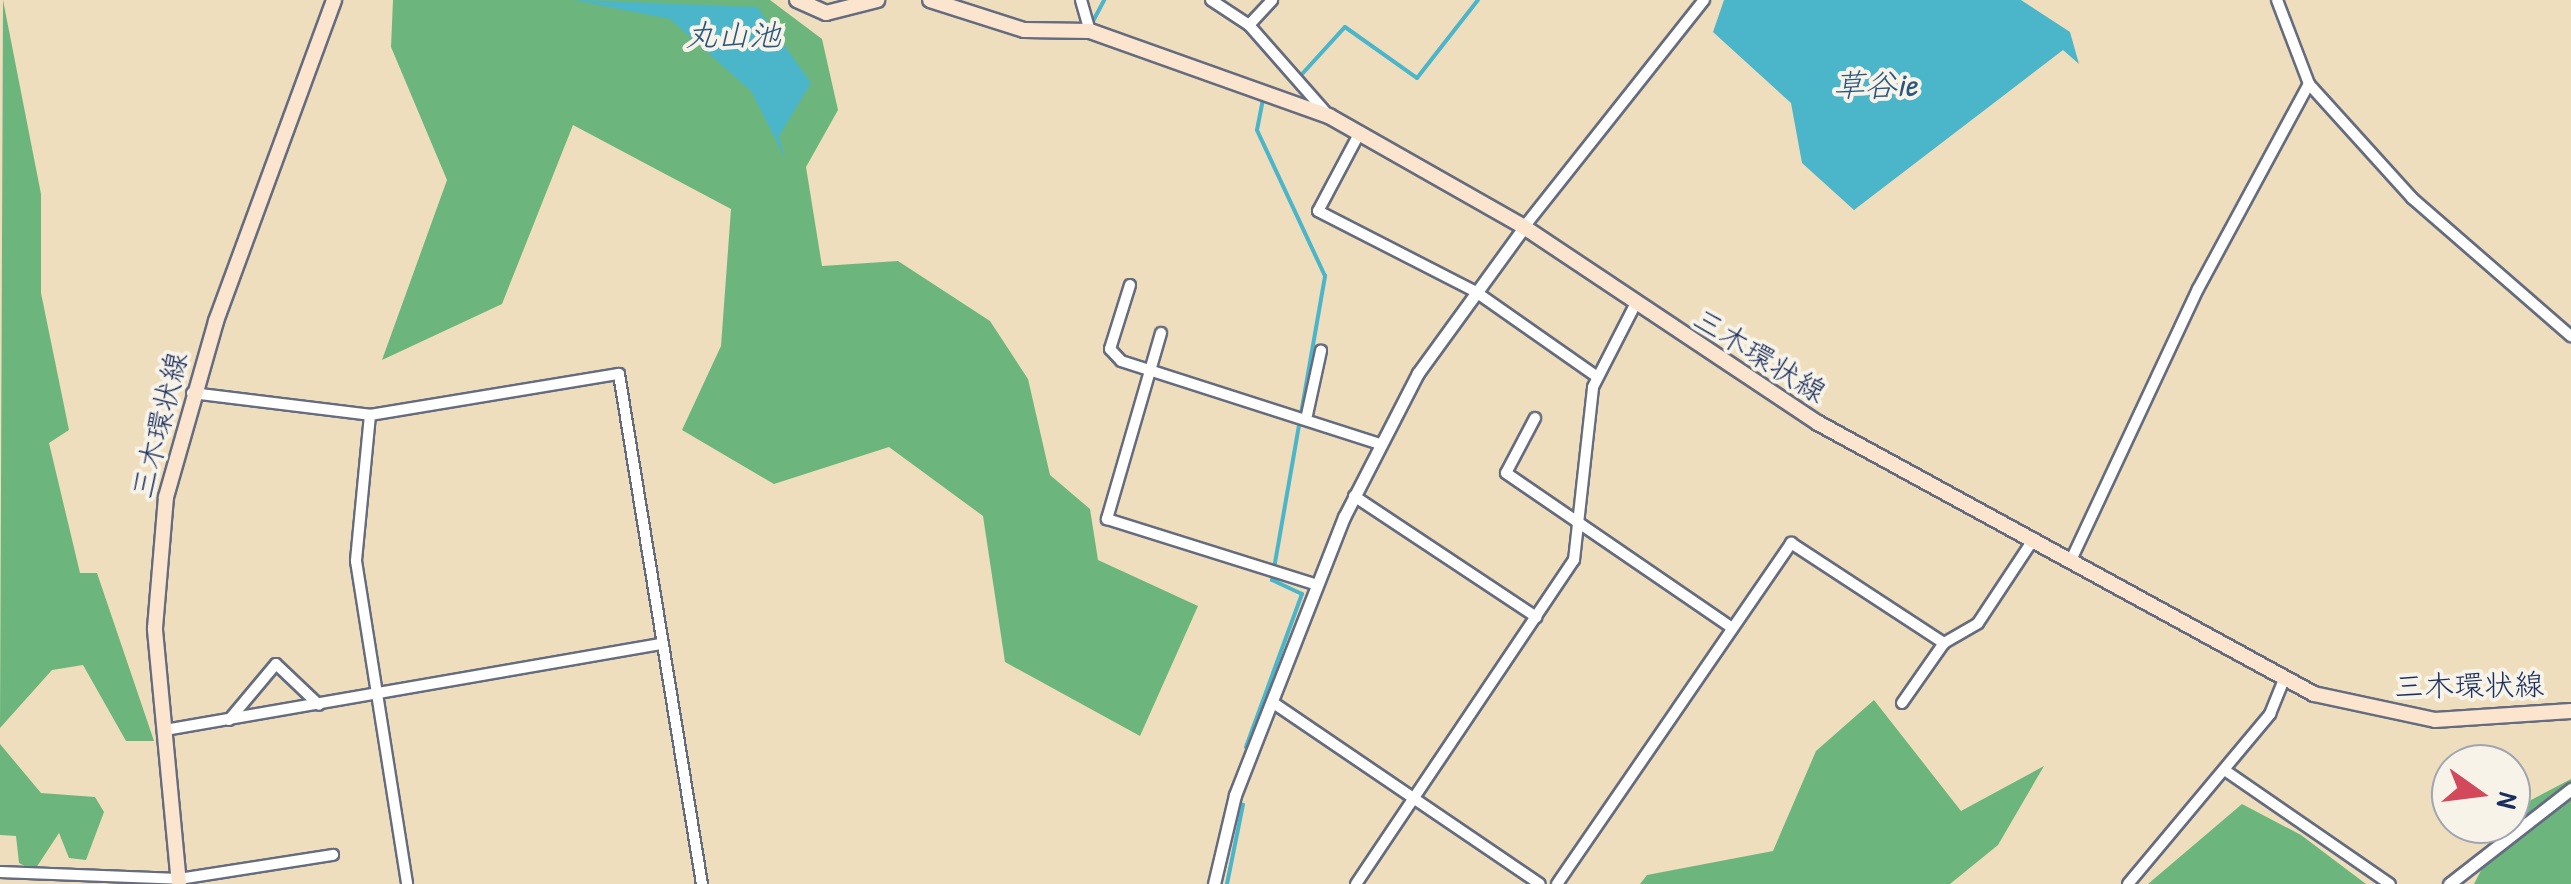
<!DOCTYPE html>
<html>
<head>
<meta charset="utf-8">
<style>
	body { margin:0 }
	#map { position:relative; width:2571px; height:884px; overflow:hidden; background:#efdebd; font-family:"Patrick Hand","Klee One",sans-serif }
	div>[style] { position:absolute }
	.forest>* { inset:0; background:#6cb67d }
	.water>* { inset:0; background:#4bb5c9 }
	.stream>* { height:4px; margin:-2px; padding:0 2px; transform-origin:2px; border-radius:2px; background:#4bb5c9 }
	.roads { filter:drop-shadow(2px 0 #656c7f) drop-shadow(-2px 0 #656c7f) drop-shadow(0 2px #656c7f) drop-shadow(0 -2px #656c7f) }
	.minor>* { height:10px; margin:-5px; padding:0 5px; transform-origin:5px; border-radius:5px; background:#fff }
	.tertiary>* { height:11px; margin:-5.5px; padding:0 5.5px; transform-origin:5.5px; border-radius:5.5px; background:#fff }
	.secondary>* { height:14px; margin:-7px; padding:0 7px; transform-origin:7px; border-radius:7px; background:#fce5cf }
	span { translate:-50% -50%; white-space:nowrap; text-align:center; line-height:1.15; -webkit-text-stroke:8px #f7f3e8; paint-order:stroke }
	.street-label { font-size:30px; color:#1b2f5e }
	.water-label { font-size:32px; color:#29577e; font-style:italic }
	.north { position:absolute; left:2431px; top:744px; width:100px; height:100px; box-sizing:border-box; background:#f7f3e8; border:2px solid #9fa5b1; border-radius:50%; rotate:104deg; font-size:28px; font-weight:700; line-height:40px; text-align:center; color:#1b2f5e }
	.north::after { content:''; display:block; margin:auto; width:35px; height:45px; background:#d1495b; clip-path:polygon(50% 0,100% 100%,50% 72%,0 100%) }
</style>
</head>
<body>
<div id="map">
	<div class="forest">
		<i style="clip-path:polygon(3px 0,41px 194px,41px 293px,69px 430px,49px 443px,80px 573px,97px 573px,154px 741px,126px 741px,83px 665px,52px 670px,0 728px)"></i>
		<i style="clip-path:polygon(393px 0,770px 0,822px 39px,838px 110px,806px 167px,822px 266px,898px 261px,990px 321px,1028px 379px,1050px 475px,1090px 509px,1098px 560px,1198px 606px,1140px 736px,1005px 662px,983px 516px,889px 447px,774px 484px,682px 430px,721px 346px,731px 209px,573px 125px,502px 304px,382px 360px,447px 180px,391px 47px)"></i>
		<i style="clip-path:polygon(1874px 700px,1961px 811px,2044px 766px,1998px 845px,1950px 884px,1640px 884px,1647px 875px,1773px 851px,1816px 751px)"></i>
		<i style="clip-path:polygon(0 744px,41px 793px,95px 797px,104px 812px,86px 860px,69px 858px,59px 833px,34px 871px,19px 863px,16px 836px,0 835px)"></i>
		<i style="clip-path:polygon(2571px 779px,2571px 884px,2474px 884px,2512px 810px)"></i>
		<i style="clip-path:polygon(2242px 804px,2301px 835px,2366px 884px,2148px 884px)"></i>
	</div>
	<div class="water">
		<i style="clip-path:polygon(573px 0,757px 7px,811px 83px,779px 136px,785px 158px,751px 91px,670px 19px)"></i>
		<i style="clip-path:polygon(1724px 0,2021px 0,2070px 32px,2079px 64px,2063px 50px,1854px 210px,1802px 163px,1791px 103px,1713px 32px)"></i>
	</div>
	<div class="stream">
		<i style="left:1092px;top:23px;width:26px;rotate:-62deg"></i>
		<i style="left:1303px;top:73px;width:62px;rotate:-47.6deg"></i>
		<i style="left:1345px;top:27px;width:88px;rotate:35.3deg"></i>
		<i style="left:1417px;top:78px;width:99px;rotate:-52deg"></i>
		<i style="left:1246px;top:747px;width:163px;rotate:-69.9deg"></i>
		<i style="left:1302px;top:594px;width:33px;rotate:-155deg"></i>
		<i style="left:1272px;top:580px;width:309px;rotate:-80.1deg"></i>
		<i style="left:1325px;top:276px;width:161px;rotate:-115deg"></i>
		<i style="left:1257px;top:130px;width:33px;rotate:-79deg"></i>
		<i style="left:1227px;top:884px;width:81px;rotate:-78.6deg"></i>
	</div>
	<div class="roads">
		<div class="minor">
			<i style="left:1081px;top:0;width:32px;rotate:74deg"></i>
			<i style="left:1211px;top:0;width:45px;rotate:33.3deg"></i>
			<i style="left:1249px;top:25px;width:121px;rotate:48.7deg"></i>
			<i style="left:2277px;top:0;width:90px;rotate:69.1deg"></i>
			<i style="left:2309px;top:84px;width:154px;rotate:47.9deg"></i>
			<i style="left:2412px;top:198px;width:211px;rotate:41deg"></i>
			<i style="left:1249px;top:25px;width:34px;rotate:-47deg"></i>
			<i style="left:1359px;top:134px;width:87px;rotate:118deg"></i>
			<i style="left:1318px;top:211px;width:178px;rotate:27.1deg"></i>
			<i style="left:1476px;top:292px;width:146px;rotate:35deg"></i>
			<i style="left:1524px;top:227px;width:290px;rotate:-51.6deg"></i>
			<i style="left:1130px;top:285px;width:67px;rotate:107.4deg"></i>
			<i style="left:1110px;top:349px;width:16px;rotate:47deg"></i>
			<i style="left:1121px;top:361px;width:271px;rotate:17.8deg"></i>
			<i style="left:1161px;top:333px;width:194px;rotate:106.2deg"></i>
			<i style="left:1107px;top:519px;width:218px;rotate:17.4deg"></i>
			<i style="left:192px;top:393px;width:179px;rotate:7deg"></i>
			<i style="left:370px;top:415px;width:252px;rotate:-9.4deg"></i>
			<i style="left:619px;top:374px;width:517px;rotate:80.76deg"></i>
			<i style="left:370px;top:415px;width:147px;rotate:95.5deg"></i>
			<i style="left:356px;top:561px;width:327px;rotate:81deg"></i>
			<i style="left:1307px;top:415px;width:66px;rotate:-77.7deg"></i>
			<i style="left:1535px;top:418px;width:62px;rotate:117.8deg"></i>
			<i style="left:1506px;top:473px;width:274px;rotate:34.4deg"></i>
			<i style="left:1354px;top:496px;width:219px;rotate:33.6deg"></i>
			<i style="left:2071px;top:560px;width:299px;rotate:-64.9deg"></i>
			<i style="left:2198px;top:289px;width:233px;rotate:-61.6deg"></i>
			<i style="left:1902px;top:703px;width:73px;rotate:-55deg"></i>
			<i style="left:1944px;top:643px;width:39px;rotate:-30deg"></i>
			<i style="left:1978px;top:623px;width:100px;rotate:-56.5deg"></i>
			<i style="left:1275px;top:704px;width:320px;rotate:34.2deg"></i>
			<i style="left:229px;top:720px;width:73px;rotate:-50deg"></i>
			<i style="left:276px;top:664px;width:59px;rotate:43.6deg"></i>
			<i style="left:165px;top:730px;width:503px;rotate:-9.84deg"></i>
			<i style="left:2226px;top:771px;width:199px;rotate:34.6deg"></i>
			<i style="left:0;top:872px;width:179px;rotate:2.2deg"></i>
			<i style="left:179px;top:879px;width:156px;rotate:-8.9deg"></i>
			<i style="left:1356px;top:884px;width:391px;rotate:-56.1deg"></i>
			<i style="left:1574px;top:560px;width:174px;rotate:-83.7deg"></i>
			<i style="left:1593px;top:387px;width:90px;rotate:-62.9deg"></i>
			<i style="left:1557px;top:884px;width:414px;rotate:-55.5deg"></i>
			<i style="left:1791px;top:543px;width:183px;rotate:33.2deg"></i>
			<i style="left:2128px;top:884px;width:222px;rotate:-50.1deg"></i>
			<i style="left:2270px;top:714px;width:38px;rotate:-68deg"></i>
		</div>
		<div class="tertiary">
			<i style="left:1214px;top:884px;width:91px;rotate:-76.7deg"></i>
			<i style="left:1235px;top:795px;width:299px;rotate:-68.6deg"></i>
			<i style="left:1344px;top:517px;width:162px;rotate:-62.8deg"></i>
			<i style="left:1418px;top:373px;width:180px;rotate:-54deg"></i>
			<i style="left:2449px;top:884px;width:155px;rotate:-37.9deg"></i>
		</div>
		<div class="secondary">
			<i style="left:797px;top:0;width:32px;rotate:24deg"></i>
			<i style="left:826px;top:13px;width:53px;rotate:-14.3deg"></i>
			<i style="left:930px;top:0;width:99px;rotate:17.7deg"></i>
			<i style="left:1024px;top:30px;width:66px;rotate:0.9deg"></i>
			<i style="left:1090px;top:31px;width:254px;rotate:19.6deg"></i>
			<i style="left:1329px;top:116px;width:224px;rotate:29.6deg"></i>
			<i style="left:1524px;top:227px;width:353px;rotate:33.7deg"></i>
			<i style="left:1818px;top:423px;width:565px;rotate:28.65deg"></i>
			<i style="left:2314px;top:694px;width:124px;rotate:12.1deg"></i>
			<i style="left:2435px;top:720px;width:136px;rotate:-3.8deg"></i>
			<i style="left:179px;top:884px;width:257px;rotate:-95.4deg"></i>
			<i style="left:155px;top:628px;width:131px;rotate:-85.2deg"></i>
			<i style="left:166px;top:497px;width:183px;rotate:-74.1deg"></i>
			<i style="left:216px;top:321px;width:342px;rotate:-69.8deg"></i>
		</div>
	</div>
	<div class="street-label">
		<span style="left:1760px;top:355px;rotate:32deg">三木環状線</span>
		<span style="left:159px;top:425px;rotate:-76deg">三木環状線</span>
		<span style="left:2469px;top:685px;rotate:-1deg">三木環状線</span>
	</div>
	<div class="water-label">
		<span style="left:733px;top:35px">丸山池</span>
		<span style="left:1875px;top:85px">草谷ie</span>
	</div>
	<div class="north">N</div>
</div>
</body>
</html>
